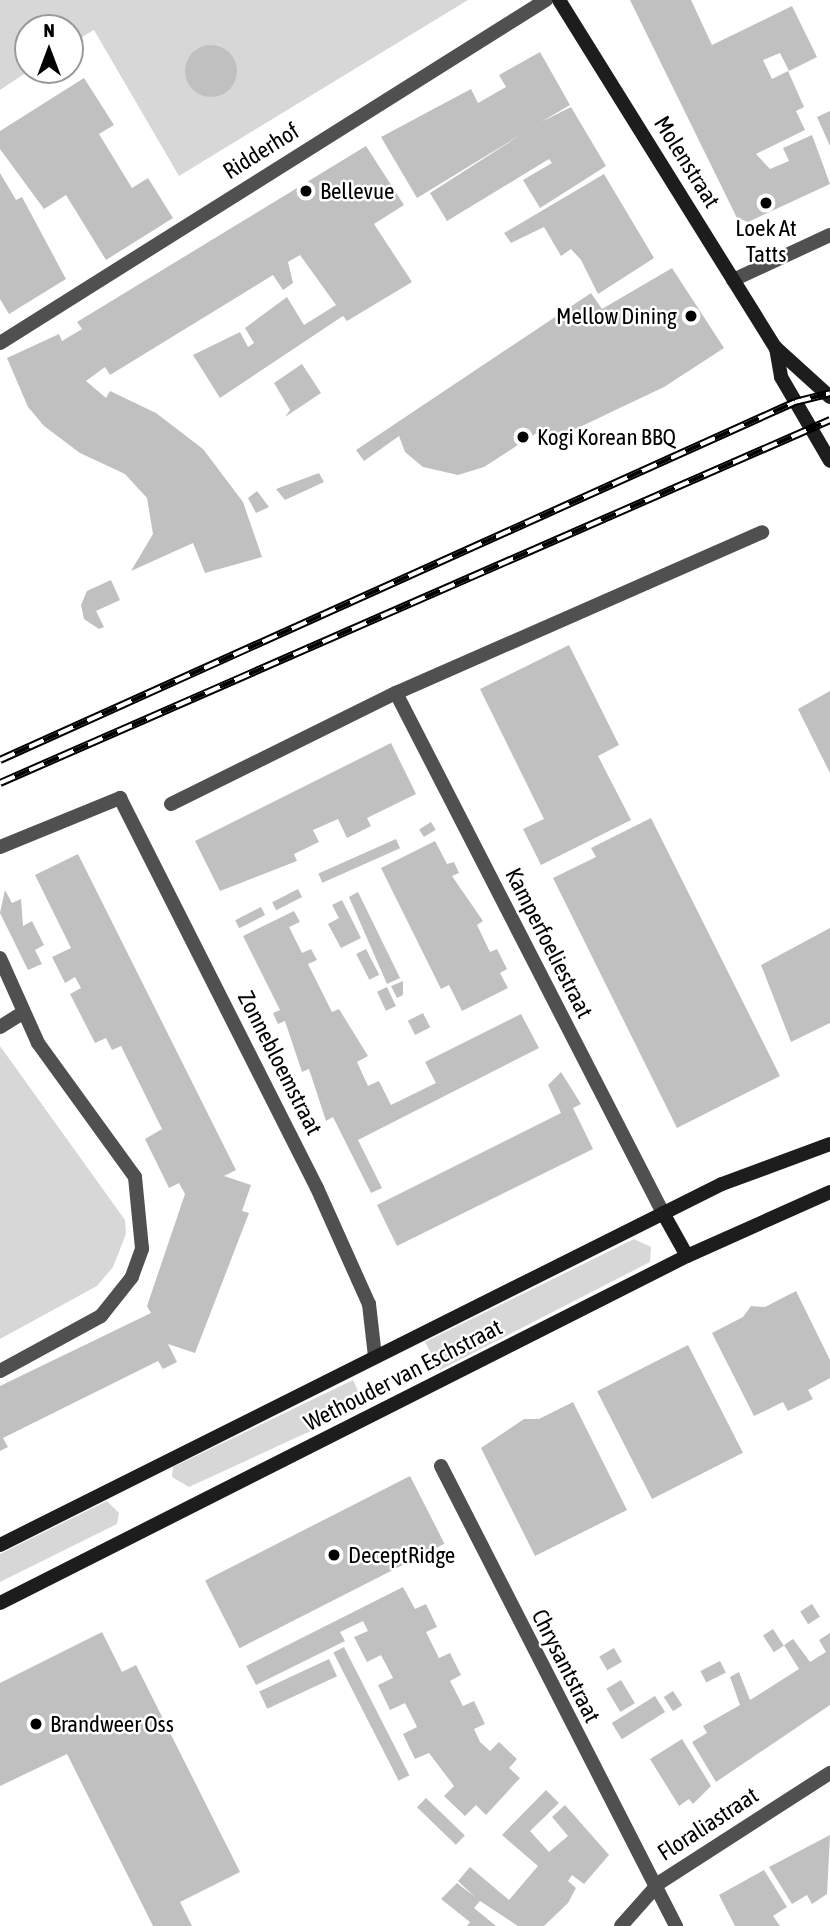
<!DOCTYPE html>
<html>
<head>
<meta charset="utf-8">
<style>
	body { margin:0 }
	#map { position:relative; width:830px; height:1926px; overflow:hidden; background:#fff; font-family:"Asap Condensed",sans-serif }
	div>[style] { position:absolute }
	.green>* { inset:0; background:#d7d7d7 }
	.building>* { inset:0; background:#c0c0c0; transform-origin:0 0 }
	.round { border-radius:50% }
	.street>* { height:14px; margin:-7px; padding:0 7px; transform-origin:7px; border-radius:7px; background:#505050 }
	.secondary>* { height:14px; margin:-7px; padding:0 7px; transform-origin:7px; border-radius:7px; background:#1d1d1d }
	.rail>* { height:8px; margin-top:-4px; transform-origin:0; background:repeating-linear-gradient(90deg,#fff 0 16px,#000 0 32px); box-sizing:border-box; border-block:2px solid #000 }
	.dots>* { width:19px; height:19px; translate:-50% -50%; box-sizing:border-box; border:4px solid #fff; border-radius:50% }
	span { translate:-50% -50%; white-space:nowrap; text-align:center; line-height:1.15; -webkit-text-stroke:5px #fff; paint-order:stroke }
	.street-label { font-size:23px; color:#000 }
	.poi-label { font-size:23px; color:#000 }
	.left { translate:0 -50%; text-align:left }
	.right { translate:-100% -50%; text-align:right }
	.north { position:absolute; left:14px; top:14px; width:70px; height:70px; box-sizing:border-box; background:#fff; border:2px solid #999; border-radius:50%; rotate:0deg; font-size:19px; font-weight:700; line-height:28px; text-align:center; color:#000 }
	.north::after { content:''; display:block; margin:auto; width:24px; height:32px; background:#000; clip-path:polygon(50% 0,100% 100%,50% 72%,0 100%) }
</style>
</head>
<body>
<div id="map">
	<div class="green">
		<i style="clip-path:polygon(0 0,468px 0,179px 176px,94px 30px,70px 44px,70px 28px,28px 28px,30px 70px,0 90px)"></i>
		<i style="clip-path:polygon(0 1046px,125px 1220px,126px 1234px,113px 1267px,97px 1286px,0 1339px)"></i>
		<i style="clip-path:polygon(634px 1239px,651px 1247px,650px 1262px,440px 1370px,425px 1342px)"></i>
		<i style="clip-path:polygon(353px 1380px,365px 1406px,189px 1487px,172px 1477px,173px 1467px)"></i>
		<i style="clip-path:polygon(107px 1501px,119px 1513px,117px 1524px,0 1582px,0 1554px)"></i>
	</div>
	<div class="building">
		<i style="clip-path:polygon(630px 0,691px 0,712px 45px,792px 6px,817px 57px,789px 71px,780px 53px,763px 60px,772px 79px,788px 71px,804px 107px,796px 111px,805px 130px,756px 154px,770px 169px,789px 161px,783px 148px,812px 135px,830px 184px,748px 222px,737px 218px)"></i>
		<i class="round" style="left:185px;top:45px;width:52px;height:52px"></i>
		<i style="clip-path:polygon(540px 52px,570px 105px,541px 122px,571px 107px,606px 166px,540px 208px,523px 180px,552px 163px,549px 159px,447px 221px,430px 193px,525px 132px,417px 198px,381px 137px,471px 89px,478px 103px,506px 87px,499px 75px)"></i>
		<i style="clip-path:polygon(84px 78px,114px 125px,99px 134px,132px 188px,148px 178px,173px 218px,106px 260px,66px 195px,44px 209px,0 149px,0 131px)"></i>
		<i style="clip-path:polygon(830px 111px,830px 146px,817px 117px)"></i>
		<i style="clip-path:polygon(366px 146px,404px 205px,374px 224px,412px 282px,347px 321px,343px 316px,220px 398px,193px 355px,240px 332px,248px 347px,254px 343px,245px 328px,287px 297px,304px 325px,336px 305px,300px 255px,288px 262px,293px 283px,283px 290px,273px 275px,110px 375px,105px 367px,86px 381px,106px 398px,110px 391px,156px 413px,203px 449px,243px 502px,262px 557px,205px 573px,193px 543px,131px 571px,153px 534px,147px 498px,125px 474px,80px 453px,44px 426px,28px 407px,7px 358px,59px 334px,62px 341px,82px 329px,77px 322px)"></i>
		<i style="clip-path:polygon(0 173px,16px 200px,22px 197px,66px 279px,9px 314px,0 299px)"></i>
		<i style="clip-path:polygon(604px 174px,654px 258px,598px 294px,581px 260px,571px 249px,561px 256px,544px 227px,511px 243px,504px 233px)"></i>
		<i style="clip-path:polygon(672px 268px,724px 348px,664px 387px,544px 444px,538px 432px,484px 467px,458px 475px,423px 467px,405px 452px,399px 436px,364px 461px,356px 450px,591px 293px,602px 309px)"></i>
		<i style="clip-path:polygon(302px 364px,321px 393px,285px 417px,290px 410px,274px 383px)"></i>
		<i style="clip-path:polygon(319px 473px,324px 482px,285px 500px,276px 489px)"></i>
		<i style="clip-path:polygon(257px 491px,269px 507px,256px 513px,248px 498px)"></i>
		<i style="clip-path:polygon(111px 580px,120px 600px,96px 611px,104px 627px,99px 629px,84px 619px,81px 605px,87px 591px)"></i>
		<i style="clip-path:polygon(569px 645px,619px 745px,598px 756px,631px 820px,541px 865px,523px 829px,544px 819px,480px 689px)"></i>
		<i style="clip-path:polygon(830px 691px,830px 773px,798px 709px)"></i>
		<i style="clip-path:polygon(391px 743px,416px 794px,367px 818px,371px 826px,347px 838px,338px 819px,313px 830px,319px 842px,294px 854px,297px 861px,220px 891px,195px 841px)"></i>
		<i style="clip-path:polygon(651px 818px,780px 1076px,677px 1128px,553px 878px,596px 857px,591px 848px)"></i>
		<i style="left:431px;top:822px;width:9px;height:14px;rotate:58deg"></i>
		<i style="left:396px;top:839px;width:10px;height:85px;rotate:66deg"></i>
		<i style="clip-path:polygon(435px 841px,447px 864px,454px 862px,459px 873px,452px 876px,483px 921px,477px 925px,490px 952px,497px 949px,507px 969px,500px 973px,508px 988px,462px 1011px,449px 985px,441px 989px,381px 868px)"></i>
		<i style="clip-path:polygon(78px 854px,236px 1170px,224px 1176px,251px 1185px,242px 1211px,249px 1213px,195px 1353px,168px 1344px,177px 1362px,163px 1369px,158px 1361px,3px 1438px,8px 1447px,0 1451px,0 1386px,151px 1313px,147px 1306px,185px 1194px,179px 1183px,169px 1188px,145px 1139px,162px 1129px,121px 1046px,112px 1050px,106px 1038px,95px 1043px,70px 994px,81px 988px,75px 977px,65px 983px,52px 957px,71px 948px,35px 875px)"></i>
		<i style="left:298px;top:889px;width:9px;height:29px;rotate:63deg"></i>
		<i style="clip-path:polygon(5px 890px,12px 903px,21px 899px,23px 926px,32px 921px,44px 945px,35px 950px,42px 964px,28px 970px,0 913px)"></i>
		<i style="clip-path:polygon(358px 892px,400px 978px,387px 984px,349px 897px)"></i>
		<i style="clip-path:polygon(342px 900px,361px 938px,341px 948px,328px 924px,339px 918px,332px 905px)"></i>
		<i style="left:261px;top:907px;width:9px;height:29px;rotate:63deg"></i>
		<i style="clip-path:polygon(294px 911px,300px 922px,289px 927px,302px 953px,311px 949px,317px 960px,308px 964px,332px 1012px,339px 1009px,368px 1056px,357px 1062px,368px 1086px,379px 1081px,391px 1105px,436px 1083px,425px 1062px,521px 1014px,539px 1048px,358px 1140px,382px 1188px,371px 1193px,333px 1117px,326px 1121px,309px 1069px,302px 1072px,285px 1021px,278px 1024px,273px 1013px,280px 1010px,243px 936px)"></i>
		<i style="clip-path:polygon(830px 928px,830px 1023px,791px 1042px,761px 965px)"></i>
		<i style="left:366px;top:949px;width:29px;height:11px;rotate:63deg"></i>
		<i style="clip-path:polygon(403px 981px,403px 995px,397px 998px,391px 986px)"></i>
		<i style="left:387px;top:987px;width:21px;height:11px;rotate:65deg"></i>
		<i style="left:423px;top:1013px;width:16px;height:17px;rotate:63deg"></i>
		<i style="clip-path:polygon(561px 1072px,581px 1104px,573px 1108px,593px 1149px,397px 1246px,377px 1205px,561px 1113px,548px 1085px)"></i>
		<i style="clip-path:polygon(796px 1291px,830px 1360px,830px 1378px,808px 1390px,813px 1399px,788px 1411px,783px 1402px,754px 1416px,712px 1333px,743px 1317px,751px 1306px,765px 1307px)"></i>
		<i style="left:688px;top:1345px;width:121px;height:102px;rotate:63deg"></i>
		<i style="clip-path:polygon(573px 1402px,627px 1510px,535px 1556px,481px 1448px,524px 1419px,539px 1419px)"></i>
		<i style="left:410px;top:1476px;width:76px;height:230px;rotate:63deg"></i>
		<i style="clip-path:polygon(403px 1587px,415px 1609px,426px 1604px,437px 1627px,426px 1632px,439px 1658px,450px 1653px,461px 1675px,450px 1681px,463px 1706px,474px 1701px,485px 1724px,474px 1729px,480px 1742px,490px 1751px,499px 1742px,517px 1759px,509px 1768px,520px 1778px,486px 1815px,476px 1805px,465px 1816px,444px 1796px,454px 1786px,429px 1753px,415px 1759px,403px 1734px,417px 1727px,405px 1703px,390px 1710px,378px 1685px,393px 1678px,381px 1655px,367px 1662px,354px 1637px,368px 1631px,363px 1621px,340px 1632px,345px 1641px,256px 1685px,246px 1666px)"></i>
		<i style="left:812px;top:1604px;width:15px;height:14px;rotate:58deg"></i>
		<i style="left:773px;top:1629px;width:20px;height:12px;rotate:57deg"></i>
		<i style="clip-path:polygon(102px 1632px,122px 1672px,136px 1665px,240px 1872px,180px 1902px,192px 1926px,153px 1926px,67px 1754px,0 1786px,0 1683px)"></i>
		<i style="clip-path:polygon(830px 1633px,830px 1705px,716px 1782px,692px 1742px,707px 1733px,703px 1726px,740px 1705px,730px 1677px,739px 1672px,750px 1700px,799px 1669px,784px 1645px,793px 1639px,810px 1662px,826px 1652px,819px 1640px)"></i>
		<i style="left:344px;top:1647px;width:144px;height:12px;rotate:63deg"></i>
		<i style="left:614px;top:1648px;width:16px;height:17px;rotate:60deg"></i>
		<i style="left:329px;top:1659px;width:19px;height:77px;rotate:65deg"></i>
		<i style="left:720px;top:1661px;width:13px;height:22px;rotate:63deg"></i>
		<i style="left:621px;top:1680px;width:27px;height:17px;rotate:59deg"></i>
		<i style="left:673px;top:1691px;width:17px;height:11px;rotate:57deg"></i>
		<i style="left:655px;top:1696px;width:19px;height:51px;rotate:58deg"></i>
		<i style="clip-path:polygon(682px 1739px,711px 1786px,693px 1804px,689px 1799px,679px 1806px,650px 1759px)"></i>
		<i style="clip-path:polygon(546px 1790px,559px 1803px,530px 1831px,549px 1852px,568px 1836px,552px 1817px,565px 1805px,609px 1855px,584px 1884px,572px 1875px,568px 1881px,576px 1888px,568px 1903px,544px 1926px,518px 1926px,480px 1901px,474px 1908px,496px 1926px,467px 1926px,470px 1922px,441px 1899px,457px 1883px,475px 1897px,458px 1881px,470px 1867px,509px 1900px,538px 1866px,502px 1835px)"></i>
		<i style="left:426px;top:1798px;width:54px;height:13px;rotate:44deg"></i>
		<i style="clip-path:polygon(830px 1835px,827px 1894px,812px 1904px,807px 1895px,792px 1904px,769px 1867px)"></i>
		<i style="clip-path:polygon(764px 1870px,787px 1907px,773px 1916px,780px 1926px,735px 1926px,719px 1895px)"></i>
	</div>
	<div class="street">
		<i style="left:733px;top:280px;width:107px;rotate:-24.9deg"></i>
		<i style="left:0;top:343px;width:645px;rotate:-32.14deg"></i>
		<i style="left:396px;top:693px;width:585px;rotate:62.82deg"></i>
		<i style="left:171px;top:804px;width:251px;rotate:-26.3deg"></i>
		<i style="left:396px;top:693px;width:400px;rotate:-23.7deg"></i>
		<i style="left:0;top:847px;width:130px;rotate:-22.2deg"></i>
		<i style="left:120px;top:798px;width:437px;rotate:63.2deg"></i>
		<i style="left:317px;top:1188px;width:127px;rotate:65.9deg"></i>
		<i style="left:369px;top:1304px;width:53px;rotate:83.5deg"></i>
		<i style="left:0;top:958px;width:93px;rotate:65.9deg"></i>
		<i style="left:38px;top:1043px;width:165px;rotate:54.1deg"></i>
		<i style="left:135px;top:1177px;width:72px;rotate:84.4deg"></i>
		<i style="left:142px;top:1249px;width:30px;rotate:110deg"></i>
		<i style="left:132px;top:1277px;width:50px;rotate:128.5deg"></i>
		<i style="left:101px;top:1316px;width:115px;rotate:151.4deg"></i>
		<i style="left:0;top:1027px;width:25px;rotate:-32deg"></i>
		<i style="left:441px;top:1466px;width:517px;rotate:62.94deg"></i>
		<i style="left:621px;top:1926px;width:57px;rotate:-48.5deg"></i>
		<i style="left:659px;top:1883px;width:203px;rotate:-32.8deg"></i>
	</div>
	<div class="secondary">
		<i style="left:559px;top:0;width:410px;rotate:58.1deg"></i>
		<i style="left:776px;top:348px;width:73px;rotate:42.2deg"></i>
		<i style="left:776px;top:348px;width:29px;rotate:80deg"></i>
		<i style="left:781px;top:377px;width:97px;rotate:59.7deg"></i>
		<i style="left:663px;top:1213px;width:49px;rotate:60.8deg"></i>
		<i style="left:0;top:1545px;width:807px;rotate:-26.57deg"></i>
		<i style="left:722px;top:1184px;width:115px;rotate:-20.3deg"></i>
		<i style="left:0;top:1603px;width:770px;rotate:-26.8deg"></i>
		<i style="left:687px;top:1256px;width:157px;rotate:-24.1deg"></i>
	</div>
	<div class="rail">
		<i style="left:0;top:760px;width:872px;rotate:-24.24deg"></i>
		<i style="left:795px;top:402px;width:36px;rotate:-14deg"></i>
		<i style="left:0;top:783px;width:906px;rotate:-23.62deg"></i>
	</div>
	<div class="dots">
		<i style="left:306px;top:191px;background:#000"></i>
		<i style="left:766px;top:203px;background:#000"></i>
		<i style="left:691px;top:316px;background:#000"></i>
		<i style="left:523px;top:437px;background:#000"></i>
		<i style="left:334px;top:1555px;background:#000"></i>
		<i style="left:36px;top:1724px;background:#000"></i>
	</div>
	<div class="street-label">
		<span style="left:261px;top:151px;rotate:-32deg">Ridderhof</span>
		<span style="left:687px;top:162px;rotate:58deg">Molenstraat</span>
		<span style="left:549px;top:943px;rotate:63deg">Kamperfoeliestraat</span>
		<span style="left:280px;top:1063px;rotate:63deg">Zonnebloemstraat</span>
		<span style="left:403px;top:1375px;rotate:-27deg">Wethouder van Eschstraat</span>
		<span style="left:566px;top:1666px;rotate:63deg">Chrysantstraat</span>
		<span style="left:708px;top:1824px;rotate:-33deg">Floraliastraat</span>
	</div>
	<div class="poi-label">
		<span class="left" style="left:320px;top:191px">Bellevue</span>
		<span style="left:766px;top:241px">Loek At<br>Tatts</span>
		<span class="right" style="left:677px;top:316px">Mellow Dining</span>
		<span class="left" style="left:537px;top:437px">Kogi Korean BBQ</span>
		<span class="left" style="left:348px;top:1555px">DeceptRidge</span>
		<span class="left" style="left:50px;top:1724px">Brandweer Oss</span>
	</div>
	<div class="north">N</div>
</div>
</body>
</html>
